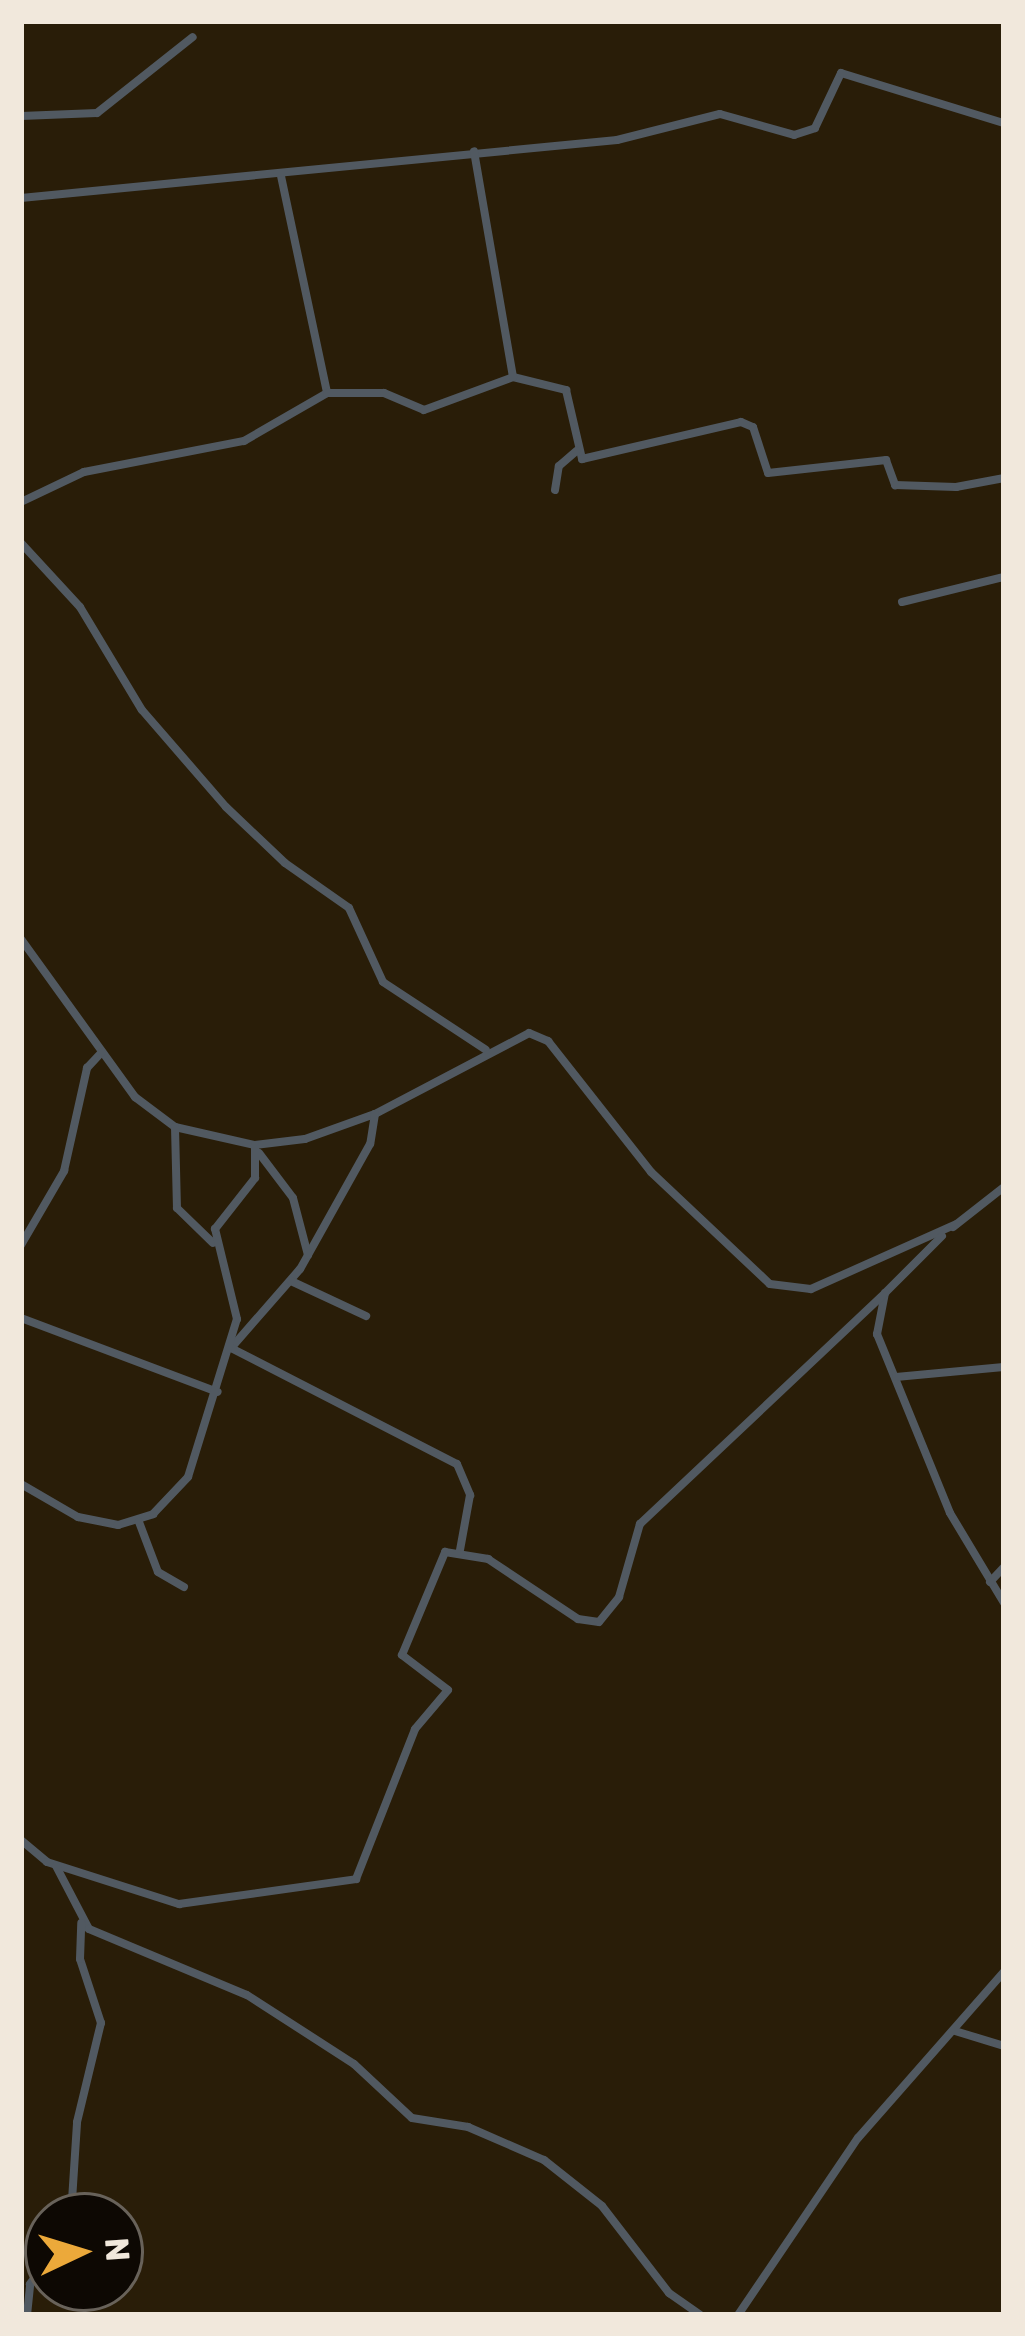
<!DOCTYPE html>
<html>
<head>
<meta charset="utf-8">
<style>
	body { margin:0 }
	#map { position:relative; width:1025px; height:2336px; overflow:hidden; background:#291d08; font-family:Rubik,sans-serif }
	div>[style] { position:absolute }
	.minor>* { height:8px; margin:-4px; padding:0 4px; transform-origin:4px; border-radius:4px; background:#515961 }
	span { translate:-50% -50%; white-space:nowrap; text-align:center; line-height:1.15; -webkit-text-stroke:12px #0d0803; paint-order:stroke }
	.frame { position:absolute; inset:0; border:24px solid #f1e8dc; pointer-events:none }
	.north { position:absolute; left:24px; top:2192px; width:120px; height:120px; box-sizing:border-box; background:#0d0803; border:3px solid #68625a; border-radius:50%; rotate:86deg; font-size:33px; font-weight:700; line-height:48px; text-align:center; color:#f1e8dc }
	.north::after { content:''; display:block; margin:auto; width:42px; height:54px; background:#eca93a; clip-path:polygon(50% 0,100% 100%,50% 72%,0 100%) }
</style>
</head>
<body>
<div id="map">
	<div class="minor">
		<i style="left:21px;top:116px;width:76px;rotate:-2.3deg"></i>
		<i style="left:97px;top:113px;width:122px;rotate:-38.4deg"></i>
		<i style="left:281px;top:176px;width:222px;rotate:78deg"></i>
		<i style="left:21px;top:198px;width:599px;rotate:-5.56deg"></i>
		<i style="left:617px;top:140px;width:106px;rotate:-14.2deg"></i>
		<i style="left:720px;top:114px;width:77px;rotate:15.8deg"></i>
		<i style="left:794px;top:135px;width:22px;rotate:-18deg"></i>
		<i style="left:815px;top:128px;width:61px;rotate:-64.7deg"></i>
		<i style="left:841px;top:73px;width:170px;rotate:17.1deg"></i>
		<i style="left:513px;top:377px;width:55px;rotate:13.8deg"></i>
		<i style="left:566px;top:390px;width:71px;rotate:76.9deg"></i>
		<i style="left:582px;top:459px;width:163px;rotate:-13.1deg"></i>
		<i style="left:741px;top:422px;width:13px;rotate:23deg"></i>
		<i style="left:753px;top:427px;width:48px;rotate:71.9deg"></i>
		<i style="left:768px;top:473px;width:119px;rotate:-6.3deg"></i>
		<i style="left:886px;top:460px;width:27px;rotate:70deg"></i>
		<i style="left:895px;top:485px;width:61px;rotate:1.9deg"></i>
		<i style="left:956px;top:487px;width:49px;rotate:-10.6deg"></i>
		<i style="left:555px;top:490px;width:24px;rotate:-81deg"></i>
		<i style="left:559px;top:466px;width:23px;rotate:-41deg"></i>
		<i style="left:21px;top:502px;width:70px;rotate:-25.5deg"></i>
		<i style="left:84px;top:472px;width:163px;rotate:-11deg"></i>
		<i style="left:244px;top:441px;width:96px;rotate:-30deg"></i>
		<i style="left:327px;top:393px;width:57px"></i>
		<i style="left:384px;top:393px;width:43px;rotate:23deg"></i>
		<i style="left:424px;top:410px;width:95px;rotate:-20.3deg"></i>
		<i style="left:513px;top:377px;width:229px;rotate:-99.8deg"></i>
		<i style="left:21px;top:543px;width:87px;rotate:47.3deg"></i>
		<i style="left:80px;top:607px;width:120px;rotate:59deg"></i>
		<i style="left:142px;top:710px;width:128px;rotate:49.1deg"></i>
		<i style="left:226px;top:807px;width:81px;rotate:43.5deg"></i>
		<i style="left:285px;top:863px;width:78px;rotate:35.1deg"></i>
		<i style="left:349px;top:908px;width:81px;rotate:65.3deg"></i>
		<i style="left:383px;top:982px;width:123px;rotate:33.4deg"></i>
		<i style="left:902px;top:602px;width:105px;rotate:-13.8deg"></i>
		<i style="left:21px;top:939px;width:195px;rotate:54.2deg"></i>
		<i style="left:135px;top:1097px;width:50px;rotate:36.9deg"></i>
		<i style="left:175px;top:1127px;width:82px;rotate:12.7deg"></i>
		<i style="left:255px;top:1145px;width:50px;rotate:-6.8deg"></i>
		<i style="left:305px;top:1139px;width:74px;rotate:-19.7deg"></i>
		<i style="left:375px;top:1114px;width:174px;rotate:-27.7deg"></i>
		<i style="left:529px;top:1033px;width:21px;rotate:23deg"></i>
		<i style="left:548px;top:1041px;width:167px;rotate:51.8deg"></i>
		<i style="left:651px;top:1172px;width:163px;rotate:43.3deg"></i>
		<i style="left:770px;top:1284px;width:41px;rotate:7deg"></i>
		<i style="left:811px;top:1289px;width:159px;rotate:-24.1deg"></i>
		<i style="left:375px;top:1114px;width:30px;rotate:99deg"></i>
		<i style="left:370px;top:1144px;width:143px;rotate:119.2deg"></i>
		<i style="left:300px;top:1269px;width:105px;rotate:131.1deg"></i>
		<i style="left:231px;top:1348px;width:254px;rotate:27.2deg"></i>
		<i style="left:457px;top:1464px;width:34px;rotate:67deg"></i>
		<i style="left:470px;top:1495px;width:56px;rotate:100.3deg"></i>
		<i style="left:175px;top:1127px;width:81px;rotate:88.6deg"></i>
		<i style="left:177px;top:1208px;width:50px;rotate:44.2deg"></i>
		<i style="left:259px;top:1153px;width:56px;rotate:52.9deg"></i>
		<i style="left:293px;top:1198px;width:59px;rotate:75.3deg"></i>
		<i style="left:953px;top:1227px;width:65px;rotate:-38.1deg"></i>
		<i style="left:942px;top:1236px;width:81px;rotate:135deg"></i>
		<i style="left:885px;top:1293px;width:42px;rotate:101deg"></i>
		<i style="left:877px;top:1334px;width:193px;rotate:67.8deg"></i>
		<i style="left:950px;top:1513px;width:105px;rotate:59deg"></i>
		<i style="left:21px;top:1245px;width:86px;rotate:-59.8deg"></i>
		<i style="left:64px;top:1171px;width:106px;rotate:-77.4deg"></i>
		<i style="left:87px;top:1068px;width:21px;rotate:-47deg"></i>
		<i style="left:291px;top:1281px;width:83px;rotate:25deg"></i>
		<i style="left:21px;top:1318px;width:210px;rotate:20.6deg"></i>
		<i style="left:896px;top:1377px;width:108px;rotate:-5.3deg"></i>
		<i style="left:21px;top:1484px;width:66px;rotate:30.1deg"></i>
		<i style="left:78px;top:1517px;width:41px;rotate:11.3deg"></i>
		<i style="left:118px;top:1525px;width:37px;rotate:-17deg"></i>
		<i style="left:153px;top:1514px;width:51px;rotate:-46.6deg"></i>
		<i style="left:188px;top:1477px;width:165px;rotate:-72.8deg"></i>
		<i style="left:237px;top:1319px;width:93px;rotate:-103.7deg"></i>
		<i style="left:215px;top:1229px;width:65px;rotate:-51.9deg"></i>
		<i style="left:255px;top:1178px;width:33px;rotate:-90deg"></i>
		<i style="left:139px;top:1522px;width:53px;rotate:69.2deg"></i>
		<i style="left:158px;top:1572px;width:30px;rotate:30deg"></i>
		<i style="left:990px;top:1582px;width:21px;rotate:-47deg"></i>
		<i style="left:21px;top:1840px;width:34px;rotate:40deg"></i>
		<i style="left:47px;top:1862px;width:139px;rotate:17.7deg"></i>
		<i style="left:179px;top:1904px;width:179px;rotate:-8deg"></i>
		<i style="left:356px;top:1879px;width:161px;rotate:-68.5deg"></i>
		<i style="left:415px;top:1729px;width:51px;rotate:-49.8deg"></i>
		<i style="left:448px;top:1690px;width:58px;rotate:-142.7deg"></i>
		<i style="left:402px;top:1655px;width:112px;rotate:-67.3deg"></i>
		<i style="left:445px;top:1552px;width:44px;rotate:9.2deg"></i>
		<i style="left:488px;top:1559px;width:108px;rotate:33.7deg"></i>
		<i style="left:578px;top:1619px;width:21px;rotate:8deg"></i>
		<i style="left:599px;top:1622px;width:32px;rotate:-51deg"></i>
		<i style="left:619px;top:1597px;width:76px;rotate:-74deg"></i>
		<i style="left:640px;top:1524px;width:337px;rotate:-43.3deg"></i>
		<i style="left:56px;top:1866px;width:71px;rotate:62.4deg"></i>
		<i style="left:89px;top:1929px;width:171px;rotate:22.7deg"></i>
		<i style="left:247px;top:1995px;width:127px;rotate:32.8deg"></i>
		<i style="left:354px;top:2064px;width:79px;rotate:43deg"></i>
		<i style="left:412px;top:2118px;width:57px;rotate:9.1deg"></i>
		<i style="left:468px;top:2127px;width:83px;rotate:23.5deg"></i>
		<i style="left:544px;top:2160px;width:74px;rotate:38.4deg"></i>
		<i style="left:602px;top:2206px;width:110px;rotate:52.4deg"></i>
		<i style="left:669px;top:2293px;width:38px;rotate:35deg"></i>
		<i style="left:955px;top:2031px;width:51px;rotate:17deg"></i>
		<i style="left:71px;top:2216px;width:94px;rotate:-86.3deg"></i>
		<i style="left:77px;top:2122px;width:102px;rotate:-76.4deg"></i>
		<i style="left:101px;top:2023px;width:67px;rotate:-108.2deg"></i>
		<i style="left:80px;top:1959px;width:36px;rotate:-88deg"></i>
		<i style="left:27px;top:2315px;width:31px;rotate:-84deg"></i>
		<i style="left:30px;top:2284px;width:30px;rotate:-53deg"></i>
		<i style="left:738px;top:2315px;width:214px;rotate:-55.9deg"></i>
		<i style="left:858px;top:2138px;width:221px;rotate:-48.7deg"></i>
	</div>
	<div class="frame"></div>
	<div class="north">N</div>
</div>
</body>
</html>
